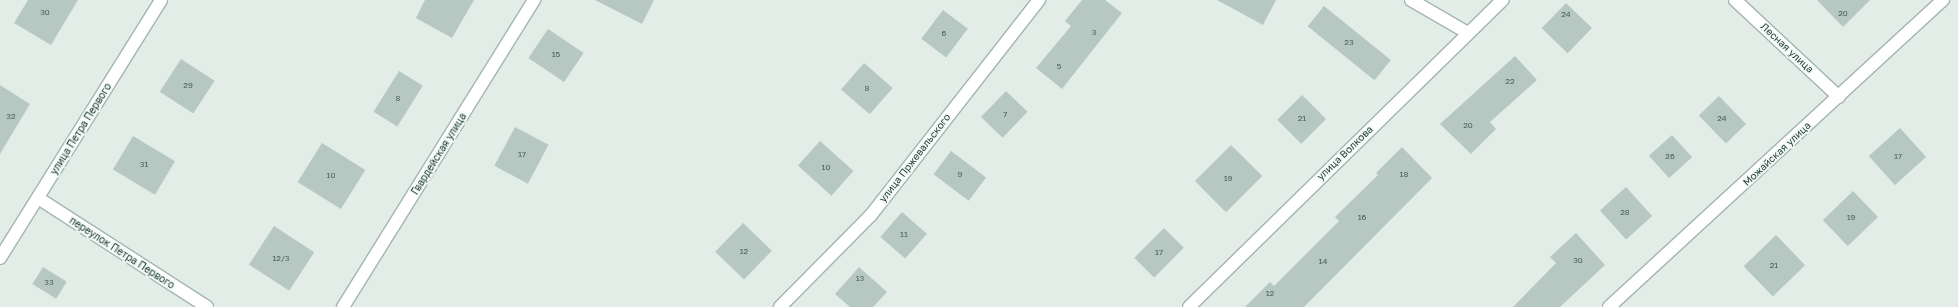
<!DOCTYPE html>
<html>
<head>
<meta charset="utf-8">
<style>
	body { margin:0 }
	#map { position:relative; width:1958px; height:307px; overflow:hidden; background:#e2ede8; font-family:"Golos Text",sans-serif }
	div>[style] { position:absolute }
	.building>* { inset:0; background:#b7c7c1; transform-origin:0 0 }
	.roads { filter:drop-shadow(1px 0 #a4b5af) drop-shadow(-1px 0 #a4b5af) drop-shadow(0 1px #a4b5af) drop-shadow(0 -1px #a4b5af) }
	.street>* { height:12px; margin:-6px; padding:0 6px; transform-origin:6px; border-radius:6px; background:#fff }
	span { translate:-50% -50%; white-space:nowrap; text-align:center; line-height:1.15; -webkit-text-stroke:3.5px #f2f9f6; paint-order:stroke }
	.number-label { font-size:8px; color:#46605a }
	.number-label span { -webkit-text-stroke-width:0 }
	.street-label { font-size:10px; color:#213e37 }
</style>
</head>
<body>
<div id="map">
	<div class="building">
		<i style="clip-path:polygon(28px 0,78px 0,51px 45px,14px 23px)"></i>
		<i style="clip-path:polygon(425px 0,474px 0,452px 38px,416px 18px)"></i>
		<i style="clip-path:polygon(595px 0,654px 0,642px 24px)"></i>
		<i style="clip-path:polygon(1082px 0,1105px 0,1122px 13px,1062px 89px,1036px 68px,1071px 26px,1065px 21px)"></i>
		<i style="clip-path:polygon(1217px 0,1276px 0,1263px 25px)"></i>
		<i style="clip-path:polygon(1817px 0,1870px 0,1843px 27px)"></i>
		<i style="left:1566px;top:3px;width:36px;height:35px;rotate:44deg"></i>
		<i style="left:1324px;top:6px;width:86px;height:26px;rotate:39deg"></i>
		<i style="left:943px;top:10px;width:31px;height:36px;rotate:37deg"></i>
		<i style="left:548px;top:29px;width:43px;height:35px;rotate:34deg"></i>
		<i style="clip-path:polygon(1515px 56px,1537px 80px,1490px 122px,1496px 129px,1471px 154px,1440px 124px)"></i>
		<i style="left:181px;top:59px;width:40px;height:39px;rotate:33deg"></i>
		<i style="left:864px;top:63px;width:38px;height:35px;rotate:41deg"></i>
		<i style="left:399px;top:71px;width:28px;height:48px;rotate:32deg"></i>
		<i style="clip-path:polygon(0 85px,30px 104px,0 154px)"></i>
		<i style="left:1006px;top:91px;width:30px;height:36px;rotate:44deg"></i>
		<i style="left:1302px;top:95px;width:34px;height:35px;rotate:45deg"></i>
		<i style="left:1719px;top:96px;width:39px;height:28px;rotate:46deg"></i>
		<i style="left:515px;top:127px;width:38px;height:44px;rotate:28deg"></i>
		<i style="left:1900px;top:128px;width:39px;height:42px;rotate:48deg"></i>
		<i style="left:1672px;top:135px;width:30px;height:31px;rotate:48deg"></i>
		<i style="left:133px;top:136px;width:49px;height:39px;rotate:31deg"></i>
		<i style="left:820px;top:141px;width:45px;height:33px;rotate:42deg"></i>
		<i style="left:322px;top:143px;width:51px;height:46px;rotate:32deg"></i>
		<i style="left:1231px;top:145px;width:44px;height:51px;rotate:45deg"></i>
		<i style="clip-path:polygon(1402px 147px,1432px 178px,1304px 307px,1245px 307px,1270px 282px,1274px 286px,1339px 221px,1335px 217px,1378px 175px,1376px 173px)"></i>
		<i style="left:951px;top:151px;width:44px;height:29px;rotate:37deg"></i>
		<i style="left:1626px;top:187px;width:39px;height:35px;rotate:48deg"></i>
		<i style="left:1853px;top:191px;width:36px;height:42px;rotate:46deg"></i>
		<i style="left:902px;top:212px;width:33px;height:33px;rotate:41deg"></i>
		<i style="left:743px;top:223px;width:40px;height:40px;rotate:44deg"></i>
		<i style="left:274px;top:226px;width:48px;height:46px;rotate:33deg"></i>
		<i style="left:1164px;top:228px;width:28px;height:42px;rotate:45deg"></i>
		<i style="clip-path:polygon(1576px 233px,1605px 265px,1560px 307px,1513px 307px,1556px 263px,1550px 257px)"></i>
		<i style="left:1776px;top:235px;width:42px;height:45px;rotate:46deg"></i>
		<i style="left:43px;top:267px;width:28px;height:20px;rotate:32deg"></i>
		<i style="clip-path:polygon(859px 267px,887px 292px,873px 307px,850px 307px,835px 294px)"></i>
	</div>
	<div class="roads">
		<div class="street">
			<i style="left:1411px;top:0;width:66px;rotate:30.1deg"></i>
			<i style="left:1735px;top:0;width:142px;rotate:43deg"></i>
			<i style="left:38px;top:198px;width:201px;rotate:32.8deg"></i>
			<i style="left:0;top:258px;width:304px;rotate:-58deg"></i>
			<i style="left:343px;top:307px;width:362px;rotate:-58.1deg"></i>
			<i style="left:780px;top:307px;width:129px;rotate:-45.3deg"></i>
			<i style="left:871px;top:215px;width:273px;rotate:-52deg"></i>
			<i style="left:1189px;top:307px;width:439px;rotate:-44.4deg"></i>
			<i style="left:1609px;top:307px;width:454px;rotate:-42.6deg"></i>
		</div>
	</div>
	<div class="number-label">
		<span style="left:45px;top:13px">30</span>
		<span style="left:1843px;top:14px">20</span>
		<span style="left:1566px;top:15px">24</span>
		<span style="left:1094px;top:33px">3</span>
		<span style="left:944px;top:34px">6</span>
		<span style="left:1349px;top:43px">23</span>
		<span style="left:556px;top:55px">15</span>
		<span style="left:1059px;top:67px">5</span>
		<span style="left:1510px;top:82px">22</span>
		<span style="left:188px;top:86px">29</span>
		<span style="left:867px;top:89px">8</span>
		<span style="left:398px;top:99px">8</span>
		<span style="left:1005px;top:115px">7</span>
		<span style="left:11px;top:117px">32</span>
		<span style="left:1302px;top:119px">21</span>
		<span style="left:1722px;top:119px">24</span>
		<span style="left:1468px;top:126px">20</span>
		<span style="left:522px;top:155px">17</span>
		<span style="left:1670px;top:157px">26</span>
		<span style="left:1898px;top:157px">17</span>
		<span style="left:144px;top:165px">31</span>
		<span style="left:826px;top:168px">10</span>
		<span style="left:960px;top:175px">9</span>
		<span style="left:1404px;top:175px">18</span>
		<span style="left:331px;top:176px">10</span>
		<span style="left:1228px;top:179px">19</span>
		<span style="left:1625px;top:213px">28</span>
		<span style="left:1362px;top:218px">16</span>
		<span style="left:1851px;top:218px">19</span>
		<span style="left:904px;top:235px">11</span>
		<span style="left:744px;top:252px">12</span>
		<span style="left:1159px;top:253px">17</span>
		<span style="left:281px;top:259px">12/3</span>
		<span style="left:1578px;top:261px">30</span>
		<span style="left:1323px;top:262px">14</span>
		<span style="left:1774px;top:266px">21</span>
		<span style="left:860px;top:279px">13</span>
		<span style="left:49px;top:283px">33</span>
		<span style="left:1270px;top:294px">12</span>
	</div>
	<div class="street-label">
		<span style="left:1787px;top:48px;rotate:43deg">Лесная улица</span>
		<span style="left:81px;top:129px;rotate:-58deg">улица Петра Первого</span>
		<span style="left:1345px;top:153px;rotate:-44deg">улица Волкова</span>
		<span style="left:439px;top:154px;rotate:-58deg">Гвардейская улица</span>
		<span style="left:1777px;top:154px;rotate:-43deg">Можайская улица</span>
		<span style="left:915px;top:158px;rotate:-52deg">улица Пржевальского</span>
		<span style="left:122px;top:253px;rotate:33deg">переулок Петра Первого</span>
	</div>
</div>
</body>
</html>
